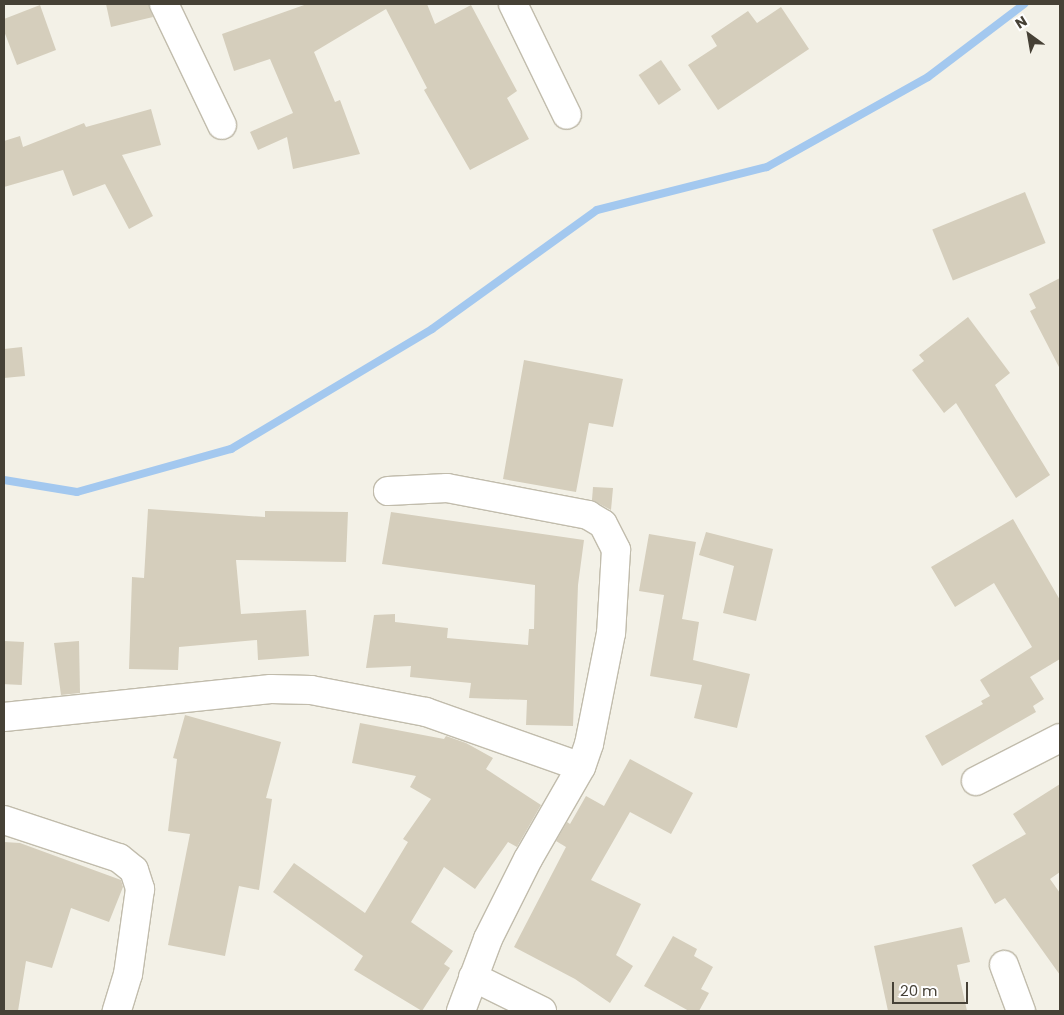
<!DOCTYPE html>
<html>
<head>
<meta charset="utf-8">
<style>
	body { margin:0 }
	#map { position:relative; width:1064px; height:1015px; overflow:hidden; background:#f3f1e7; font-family:Poppins,sans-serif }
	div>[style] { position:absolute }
	.stream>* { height:8px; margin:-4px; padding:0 4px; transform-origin:4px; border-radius:4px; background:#a3c8ef }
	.building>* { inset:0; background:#d5cebc; transform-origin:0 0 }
	.roads { filter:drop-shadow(1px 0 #c1bcac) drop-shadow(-1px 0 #c1bcac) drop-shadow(0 1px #c1bcac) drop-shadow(0 -1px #c1bcac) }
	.minor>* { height:28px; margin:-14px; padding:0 14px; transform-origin:14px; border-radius:14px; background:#fff }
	span { translate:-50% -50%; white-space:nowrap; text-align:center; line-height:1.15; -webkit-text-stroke:4px #fff; paint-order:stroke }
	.frame { position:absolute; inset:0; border:5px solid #464136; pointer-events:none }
	.north { position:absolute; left:1004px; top:10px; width:50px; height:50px; -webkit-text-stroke:4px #fff; paint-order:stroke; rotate:328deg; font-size:14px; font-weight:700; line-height:20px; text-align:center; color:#464136 }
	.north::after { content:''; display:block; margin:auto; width:18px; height:22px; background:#464136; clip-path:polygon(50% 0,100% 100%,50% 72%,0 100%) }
	.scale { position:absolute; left:892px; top:982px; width:76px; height:22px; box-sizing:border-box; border:2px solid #464136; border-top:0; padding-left:6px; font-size:15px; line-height:18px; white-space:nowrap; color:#464136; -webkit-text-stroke:4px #fff; paint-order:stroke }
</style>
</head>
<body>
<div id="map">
	<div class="stream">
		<i style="left:4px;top:480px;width:74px;rotate:9.3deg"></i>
		<i style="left:77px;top:492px;width:160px;rotate:-15.6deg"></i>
		<i style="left:231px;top:449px;width:234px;rotate:-30.8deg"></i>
		<i style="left:432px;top:329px;width:203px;rotate:-35.8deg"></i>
		<i style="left:597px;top:210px;width:175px;rotate:-14.2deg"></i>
		<i style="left:767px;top:167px;width:184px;rotate:-29.2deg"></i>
		<i style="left:928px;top:77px;width:121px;rotate:-37.2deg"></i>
	</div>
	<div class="building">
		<i style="clip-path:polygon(106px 4px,149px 4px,153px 17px,111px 27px)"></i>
		<i style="clip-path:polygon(307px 4px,427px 4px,435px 24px,471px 5px,517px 91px,507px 98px,529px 139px,470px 170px,424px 90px,427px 88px,386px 9px,314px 52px,335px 102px,340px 100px,360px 154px,293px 169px,287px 137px,258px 150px,250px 132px,293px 113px,270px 59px,234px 71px,222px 34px)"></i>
		<i style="clip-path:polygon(40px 5px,56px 50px,17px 65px,4px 31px,4px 19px)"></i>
		<i style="clip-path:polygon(781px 7px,809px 49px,718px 110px,688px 65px,717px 46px,711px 36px,748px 11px,757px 23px)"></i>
		<i style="left:661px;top:60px;width:36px;height:27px;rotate:56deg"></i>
		<i style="clip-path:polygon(151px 109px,161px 145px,122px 155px,153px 216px,129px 229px,105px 184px,73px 196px,63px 170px,4px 187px,4px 141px,20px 136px,23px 147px,84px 123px,86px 127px)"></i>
		<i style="left:1025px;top:192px;width:55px;height:100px;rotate:68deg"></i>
		<i style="clip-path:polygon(1060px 278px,1060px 369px,1030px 311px,1036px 308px,1029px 294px)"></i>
		<i style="clip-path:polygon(968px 317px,1010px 373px,995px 385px,1050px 475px,1016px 498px,956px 403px,944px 413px,912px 370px,924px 361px,919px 355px)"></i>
		<i style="clip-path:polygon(22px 347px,25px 376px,4px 378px,4px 349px)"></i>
		<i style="clip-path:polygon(524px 360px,623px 379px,613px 427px,589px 423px,576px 492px,503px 479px)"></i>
		<i style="clip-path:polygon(593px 487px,613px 488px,611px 510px,592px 500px)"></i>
		<i style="clip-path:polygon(148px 509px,265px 517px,265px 511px,348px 512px,346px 562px,236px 560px,241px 614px,306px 610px,309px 656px,258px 660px,257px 640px,179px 647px,178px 670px,129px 669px,132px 577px,144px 578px)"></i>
		<i style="clip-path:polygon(391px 512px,584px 540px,578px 585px,573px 726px,526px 725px,527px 700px,469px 698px,471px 683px,410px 677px,411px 666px,366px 668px,374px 615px,395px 614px,395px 622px,448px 628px,447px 638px,528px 645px,529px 629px,534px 629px,535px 585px,382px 564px)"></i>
		<i style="clip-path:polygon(1013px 519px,1060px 600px,1060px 659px,1030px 677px,1044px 699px,1033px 706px,1036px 712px,942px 766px,925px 736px,983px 704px,981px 701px,990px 696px,980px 680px,1032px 647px,994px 583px,955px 607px,931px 567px)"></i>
		<i style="clip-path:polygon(706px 532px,773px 549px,756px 621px,723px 613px,734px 566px,699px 555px)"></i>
		<i style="clip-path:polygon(649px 534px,696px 542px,682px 619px,699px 622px,693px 660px,750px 674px,737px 728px,694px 718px,702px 685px,650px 676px,664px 595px,639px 591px)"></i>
		<i style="left:4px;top:641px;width:20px;height:43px;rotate:3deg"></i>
		<i style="clip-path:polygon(79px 641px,80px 693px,61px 695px,54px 643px)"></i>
		<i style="clip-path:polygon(185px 715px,281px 742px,266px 798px,272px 799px,259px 890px,239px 886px,225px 956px,168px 945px,190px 834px,168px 831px,177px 759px,173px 758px)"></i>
		<i style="clip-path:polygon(360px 723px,444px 739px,446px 736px,466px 743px,493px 758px,486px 769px,541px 805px,517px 847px,508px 842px,475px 889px,444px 867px,411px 922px,453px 951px,444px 964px,450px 968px,422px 1011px,354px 970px,363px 956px,273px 892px,294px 863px,365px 913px,408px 842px,403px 839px,431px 799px,410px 787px,416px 776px,352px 763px)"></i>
		<i style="clip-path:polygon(630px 759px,693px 793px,671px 834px,630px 812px,591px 880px,641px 904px,616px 955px,633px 966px,610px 1003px,575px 979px,514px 947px,566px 847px,556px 841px,567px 822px,570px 824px,586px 796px,604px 806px)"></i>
		<i style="clip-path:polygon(1060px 784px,1060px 872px,1050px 879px,1060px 893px,1060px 975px,1005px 898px,995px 904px,972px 865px,1026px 834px,1013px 814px)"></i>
		<i style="clip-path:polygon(4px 842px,20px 843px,121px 880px,123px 887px,109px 922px,71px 908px,52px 968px,26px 961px,18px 1011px,4px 1011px)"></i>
		<i style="clip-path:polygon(962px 927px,970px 962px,957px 965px,967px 1011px,888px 1011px,874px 946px)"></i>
		<i style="clip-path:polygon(673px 936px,697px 949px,694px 956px,713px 967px,701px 989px,709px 993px,699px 1011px,689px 1011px,644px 986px)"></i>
	</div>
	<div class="roads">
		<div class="minor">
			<i style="left:164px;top:4px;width:134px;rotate:64.4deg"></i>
			<i style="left:513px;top:4px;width:123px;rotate:64.1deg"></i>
			<i style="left:388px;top:491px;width:59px;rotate:-2.9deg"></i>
			<i style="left:447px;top:488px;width:144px;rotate:10.8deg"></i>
			<i style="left:588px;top:515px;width:17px;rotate:31deg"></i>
			<i style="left:603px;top:524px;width:29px;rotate:63deg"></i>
			<i style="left:616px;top:550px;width:83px;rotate:93.4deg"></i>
			<i style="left:611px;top:633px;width:113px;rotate:101.2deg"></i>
			<i style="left:589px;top:744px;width:24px;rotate:109deg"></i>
			<i style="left:581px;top:767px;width:106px;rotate:119.9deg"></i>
			<i style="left:528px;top:859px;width:89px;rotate:116.6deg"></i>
			<i style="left:488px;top:939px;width:77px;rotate:110.6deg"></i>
			<i style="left:4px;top:717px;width:268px;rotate:-6deg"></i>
			<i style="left:271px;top:689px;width:40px;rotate:1.4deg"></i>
			<i style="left:311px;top:690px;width:117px;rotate:10.8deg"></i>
			<i style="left:426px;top:712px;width:164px;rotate:19.5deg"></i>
			<i style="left:976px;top:781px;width:94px;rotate:-27.1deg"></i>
			<i style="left:4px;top:820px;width:121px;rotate:18.3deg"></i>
			<i style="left:119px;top:858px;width:19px;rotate:39deg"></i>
			<i style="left:134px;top:870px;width:20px;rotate:72deg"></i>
			<i style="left:140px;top:889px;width:86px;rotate:98deg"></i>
			<i style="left:128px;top:974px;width:39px;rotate:107deg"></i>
			<i style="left:1004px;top:965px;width:49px;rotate:69.7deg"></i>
			<i style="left:473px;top:977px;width:77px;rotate:26.2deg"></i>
		</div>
	</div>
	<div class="frame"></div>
	<div class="north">N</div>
	<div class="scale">20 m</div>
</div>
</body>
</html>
